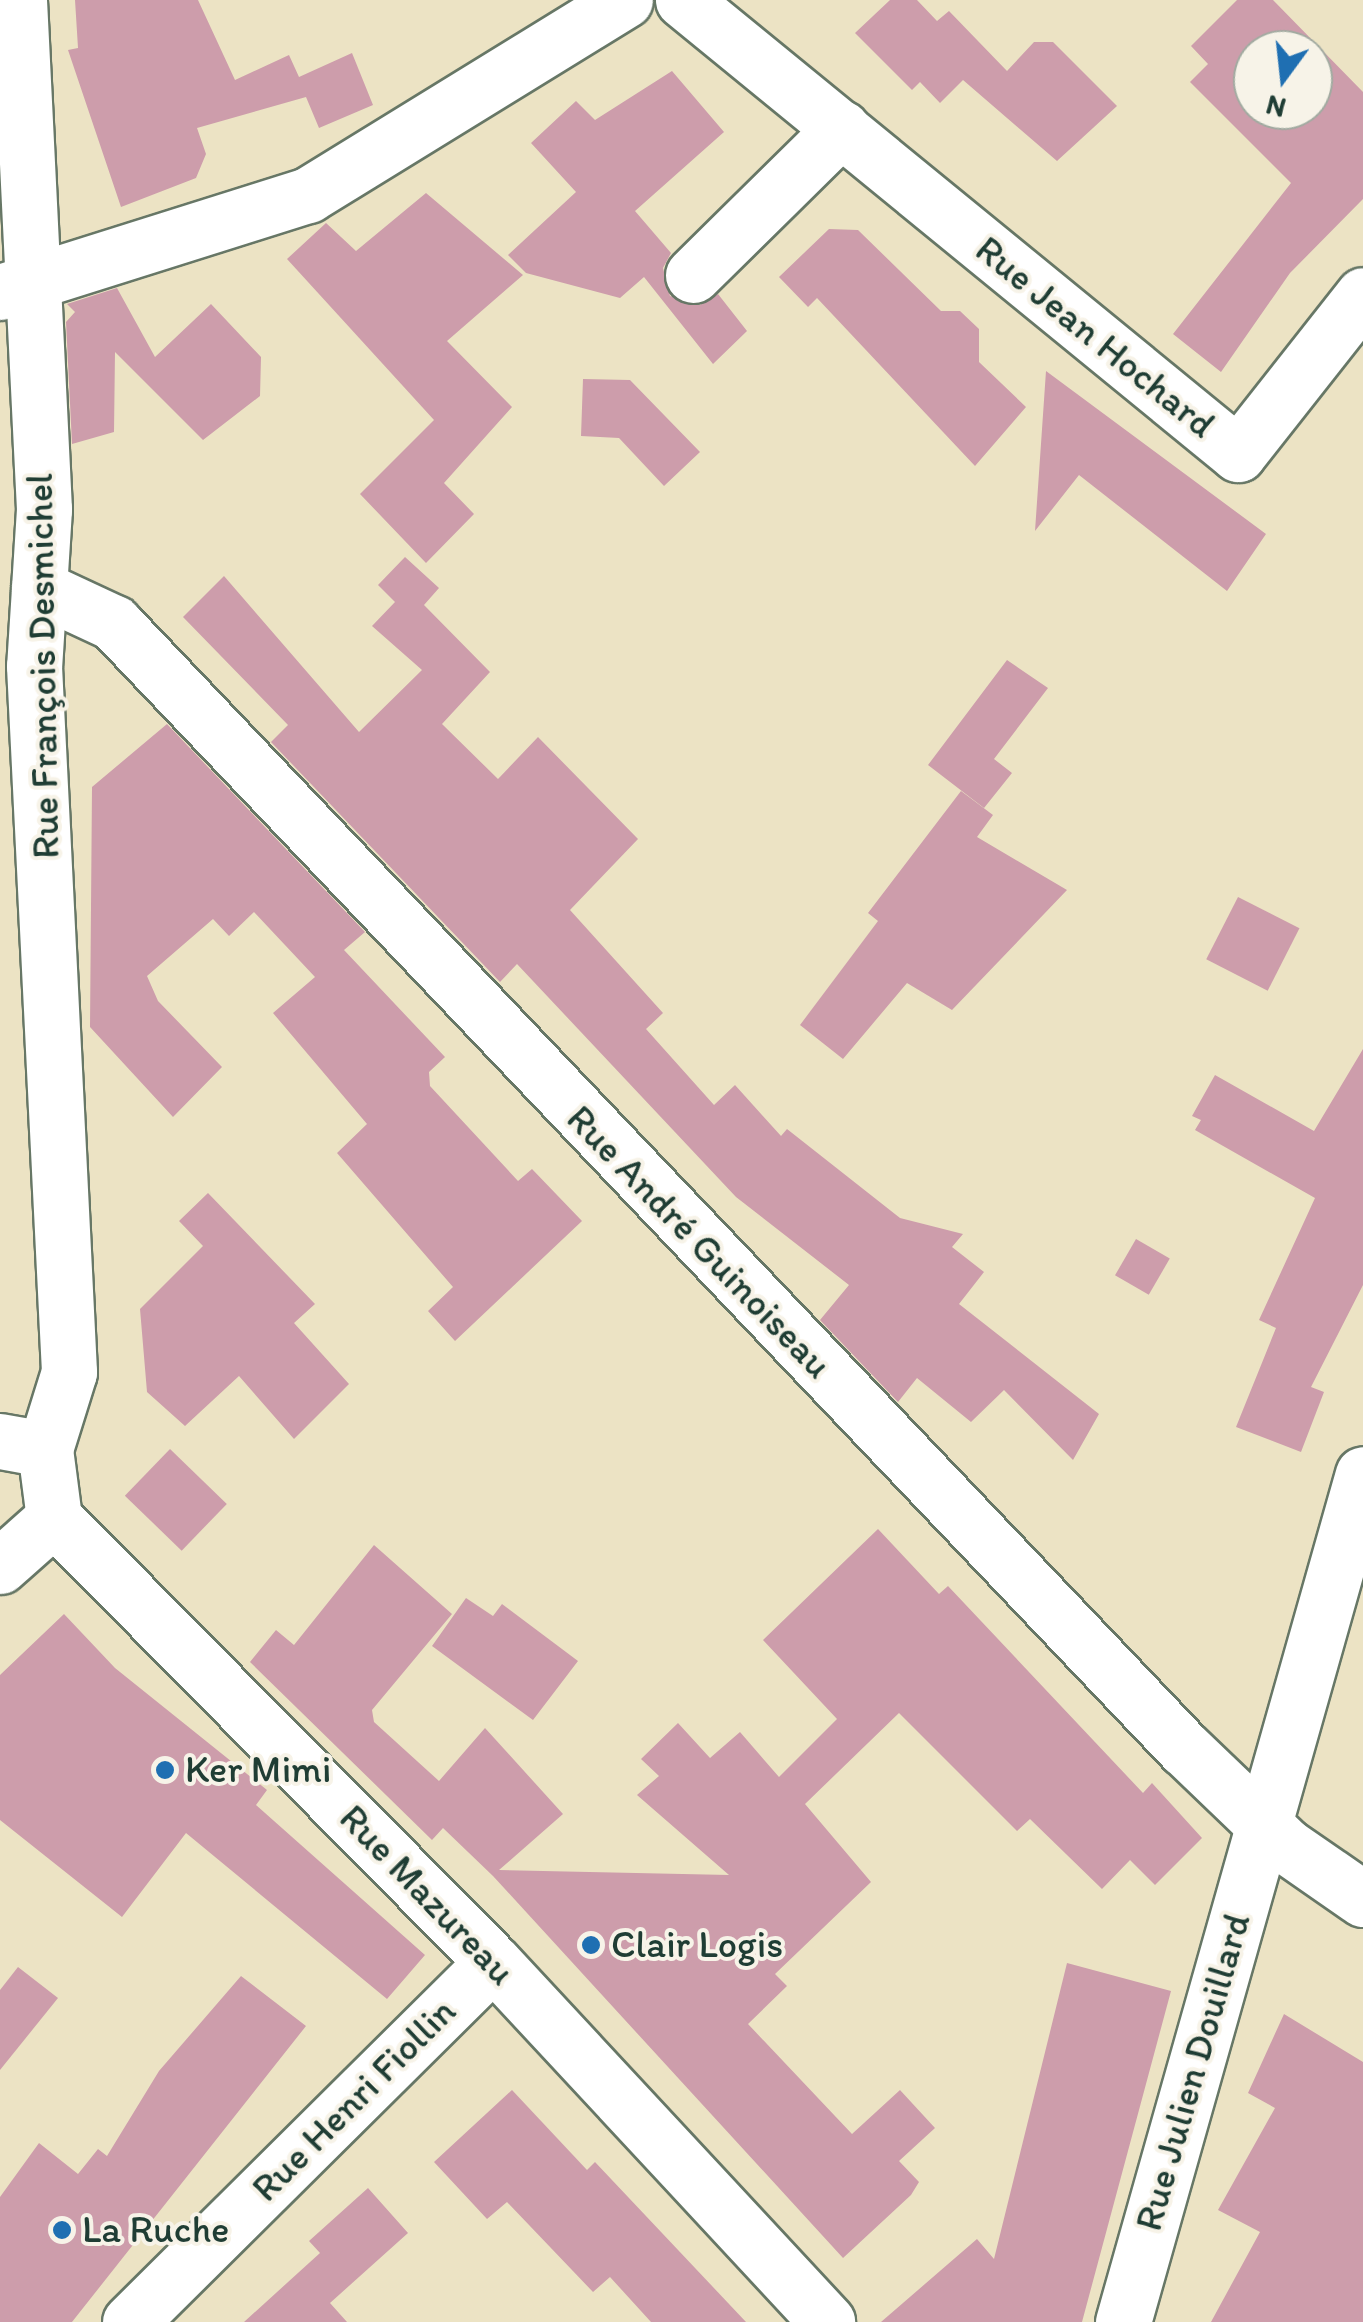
<!DOCTYPE html>
<html>
<head>
<meta charset="utf-8">
<style>
	body { margin:0 }
	#map { position:relative; width:1363px; height:2322px; overflow:hidden; background:#ece3c4; font-family:Itim,sans-serif }
	div>[style] { position:absolute }
	.building>* { inset:0; background:#cd9dab; transform-origin:0 0 }
	.roads { filter:drop-shadow(2px 0 #677766) drop-shadow(-2px 0 #677766) drop-shadow(0 2px #677766) drop-shadow(0 -2px #677766) }
	.minor>* { height:55px; margin:-27.5px; padding:0 27.5px; transform-origin:27.5px; border-radius:27.5px; background:#fff }
	.dots>* { width:28px; height:28px; translate:-50% -50%; box-sizing:border-box; border:5px solid #f7f3e8; border-radius:50% }
	span { translate:-50% -50%; white-space:nowrap; text-align:center; line-height:1.15; -webkit-text-stroke:8px #f7f3e8; paint-order:stroke }
	.street-label { font-size:38px; color:#1f3d34 }
	.poi-label { font-size:38px; color:#1f3d34 }
	.left { translate:0 -50%; text-align:left }
	.north { position:absolute; left:1233px; top:30px; width:100px; height:100px; box-sizing:border-box; background:#f7f3e8; border:2px solid #a1aaa0; border-radius:50%; rotate:195deg; font-size:28px; font-weight:700; line-height:40px; text-align:center; color:#1f3d34 }
	.north::after { content:''; display:block; margin:auto; width:35px; height:45px; background:#1f6fb2; clip-path:polygon(50% 0,100% 100%,50% 72%,0 100%) }
</style>
</head>
<body>
<div id="map">
	<div class="building">
		<i style="clip-path:polygon(75px 0,198px 0,235px 80px,289px 55px,299px 77px,352px 53px,373px 105px,319px 128px,306px 97px,197px 128px,206px 154px,196px 178px,121px 207px,68px 50px,78px 48px)"></i>
		<i style="clip-path:polygon(890px 0,917px 0,937px 21px,949px 11px,1007px 71px,1034px 42px,1053px 42px,1117px 106px,1057px 161px,963px 80px,940px 103px,920px 82px,912px 90px,855px 33px)"></i>
		<i style="clip-path:polygon(evenodd,1237px 0,1273px 0,1363px 92px,1363px 199px,1290px 273px,1221px 372px,1173px 334px,1291px 183px,1190px 82px,1208px 64px,1191px 46px,1237px 0,1253px 50px,1313px 50px,1313px 110px,1253px 110px,1253px 50px)"></i>
		<i style="clip-path:polygon(672px 71px,724px 132px,635px 211px,671px 253px,663px 268px,670px 296px,700px 305px,718px 294px,747px 331px,713px 364px,644px 277px,620px 298px,526px 273px,508px 255px,576px 192px,531px 143px,576px 101px,595px 120px)"></i>
		<i style="clip-path:polygon(426px 193px,523px 275px,447px 341px,512px 407px,444px 483px,474px 514px,426px 563px,360px 494px,434px 420px,287px 259px,326px 223px,356px 251px)"></i>
		<i style="clip-path:polygon(829px 229px,858px 230px,941px 311px,960px 311px,979px 329px,979px 362px,1026px 407px,975px 466px,817px 298px,808px 307px,779px 277px)"></i>
		<i style="clip-path:polygon(117px 288px,155px 357px,211px 304px,261px 357px,260px 396px,203px 440px,115px 352px,114px 432px,72px 444px,66px 322px,75px 312px,67px 304px)"></i>
		<i style="clip-path:polygon(1046px 371px,1266px 534px,1227px 591px,1079px 475px,1035px 531px)"></i>
		<i style="clip-path:polygon(583px 379px,630px 380px,700px 452px,664px 486px,619px 438px,581px 436px)"></i>
		<i style="clip-path:polygon(405px 557px,439px 588px,424px 605px,490px 672px,442px 724px,498px 779px,538px 737px,638px 839px,570px 910px,663px 1013px,646px 1029px,714px 1105px,735px 1085px,781px 1136px,787px 1129px,900px 1218px,963px 1234px,952px 1247px,984px 1272px,959px 1304px,1099px 1414px,1073px 1460px,1004px 1390px,971px 1422px,917px 1378px,898px 1402px,820px 1320px,849px 1285px,736px 1197px,517px 964px,500px 982px,271px 742px,288px 725px,183px 617px,224px 576px,359px 732px,422px 670px,372px 626px,395px 602px,378px 585px)"></i>
		<i style="clip-path:polygon(1007px 660px,1048px 688px,994px 759px,1012px 773px,984px 808px,928px 765px)"></i>
		<i style="clip-path:polygon(167px 724px,365px 932px,344px 950px,445px 1057px,429px 1072px,430px 1086px,518px 1181px,532px 1169px,582px 1221px,455px 1341px,428px 1311px,453px 1287px,337px 1153px,367px 1124px,273px 1013px,315px 977px,254px 912px,229px 936px,213px 919px,147px 976px,158px 1001px,222px 1067px,173px 1117px,90px 1027px,92px 787px)"></i>
		<i style="clip-path:polygon(961px 791px,993px 815px,977px 837px,1067px 890px,952px 1010px,907px 983px,843px 1059px,800px 1025px,878px 921px,868px 913px)"></i>
		<i style="left:1238px;top:897px;width:69px;height:70px;rotate:27deg"></i>
		<i style="clip-path:polygon(1363px 1049px,1363px 1285px,1311px 1387px,1324px 1392px,1301px 1452px,1236px 1427px,1276px 1328px,1259px 1320px,1315px 1198px,1195px 1130px,1201px 1120px,1192px 1116px,1215px 1075px,1314px 1131px)"></i>
		<i style="clip-path:polygon(208px 1193px,315px 1304px,294px 1323px,349px 1384px,294px 1439px,239px 1376px,185px 1426px,147px 1392px,140px 1309px,203px 1246px,179px 1221px)"></i>
		<i style="left:1136px;top:1239px;width:39px;height:42px;rotate:30deg"></i>
		<i style="left:170px;top:1449px;width:79px;height:65px;rotate:44deg"></i>
		<i style="clip-path:polygon(878px 1529px,939px 1594px,948px 1586px,1143px 1793px,1152px 1783px,1202px 1838px,1155px 1885px,1130px 1860px,1102px 1889px,1030px 1819px,1017px 1831px,899px 1713px,805px 1804px,871px 1882px,775px 1974px,787px 1986px,748px 2024px,852px 2134px,900px 2090px,935px 2128px,899px 2161px,919px 2182px,911px 2195px,843px 2258px,493px 1876px,443px 1828px,432px 1840px,250px 1662px,276px 1630px,294px 1645px,374px 1545px,452px 1614px,372px 1710px,374px 1722px,439px 1781px,485px 1728px,563px 1814px,499px 1870px,729px 1875px,637px 1795px,659px 1776px,641px 1759px,678px 1723px,710px 1758px,740px 1732px,779px 1777px,837px 1719px,763px 1640px)"></i>
		<i style="clip-path:polygon(466px 1598px,493px 1616px,502px 1604px,578px 1661px,533px 1720px,432px 1646px)"></i>
		<i style="clip-path:polygon(64px 1614px,115px 1668px,267px 1790px,256px 1805px,425px 1955px,387px 1999px,186px 1833px,122px 1917px,0 1820px,0 1675px)"></i>
		<i style="clip-path:polygon(1067px 1963px,1171px 1991px,1082px 2322px,881px 2322px,977px 2239px,994px 2259px)"></i>
		<i style="clip-path:polygon(18px 1967px,58px 1998px,0 2070px,0 1990px)"></i>
		<i style="clip-path:polygon(241px 1976px,306px 2026px,72px 2322px,0 2322px,0 2197px,39px 2143px,78px 2174px,98px 2149px,107px 2156px,159px 2071px)"></i>
		<i style="clip-path:polygon(1284px 2014px,1363px 2062px,1363px 2322px,1211px 2322px,1260px 2232px,1218px 2210px,1275px 2108px,1248px 2093px)"></i>
		<i style="clip-path:polygon(512px 2090px,587px 2170px,595px 2162px,746px 2322px,651px 2322px,610px 2277px,593px 2292px,507px 2202px,487px 2219px,434px 2162px)"></i>
		<i style="clip-path:polygon(368px 2188px,408px 2233px,330px 2303px,347px 2322px,244px 2322px,320px 2253px,309px 2241px)"></i>
	</div>
	<div class="roads">
		<div class="minor">
			<i style="left:19px;top:0;width:510px;rotate:87.19deg"></i>
			<i style="left:44px;top:509px;width:157px;rotate:93.6deg"></i>
			<i style="left:34px;top:666px;width:707px;rotate:87.16deg"></i>
			<i style="left:69px;top:1372px;width:81px;rotate:107.3deg"></i>
			<i style="left:683px;top:0;width:717px;rotate:39.28deg"></i>
			<i style="left:1238px;top:454px;width:202px;rotate:-51.8deg"></i>
			<i style="left:693px;top:275px;width:209px;rotate:-44.6deg"></i>
			<i style="left:0;top:292px;width:323px;rotate:-17.5deg"></i>
			<i style="left:308px;top:195px;width:372px;rotate:-31.6deg"></i>
			<i style="left:39px;top:588px;width:83px;rotate:25deg"></i>
			<i style="left:114px;top:623px;width:1553px;rotate:46.44deg"></i>
			<i style="left:1184px;top:1748px;width:140px;rotate:43.8deg"></i>
			<i style="left:1285px;top:1845px;width:95px;rotate:34.7deg"></i>
			<i style="left:0;top:1441px;width:46px;rotate:10.1deg"></i>
			<i style="left:45px;top:1449px;width:70px;rotate:82.6deg"></i>
			<i style="left:54px;top:1518px;width:624px;rotate:45.32deg"></i>
			<i style="left:493px;top:1962px;width:491px;rotate:47.1deg"></i>
			<i style="left:0;top:1566px;width:72px;rotate:-41.6deg"></i>
			<i style="left:130px;top:2322px;width:511px;rotate:-44.76deg"></i>
			<i style="left:1123px;top:2322px;width:881px;rotate:-74.2deg"></i>
		</div>
	</div>
	<div class="dots">
		<i style="left:165px;top:1770px;background:#1f6fb2"></i>
		<i style="left:591px;top:1945px;background:#1f6fb2"></i>
		<i style="left:62px;top:2230px;background:#1f6fb2"></i>
	</div>
	<div class="street-label">
		<span style="left:1095px;top:337px;rotate:39deg">Rue Jean Hochard</span>
		<span style="left:43px;top:666px;rotate:-91deg">Rue François Desmichel</span>
		<span style="left:699px;top:1242px;rotate:46deg">Rue André Guinoiseau</span>
		<span style="left:427px;top:1895px;rotate:46deg">Rue Mazureau</span>
		<span style="left:1193px;top:2072px;rotate:-74deg">Rue Julien Douillard</span>
		<span style="left:354px;top:2100px;rotate:-45deg">Rue Henri Fiollin</span>
	</div>
	<div class="poi-label">
		<span class="left" style="left:185px;top:1770px">Ker Mimi</span>
		<span class="left" style="left:611px;top:1945px">Clair Logis</span>
		<span class="left" style="left:82px;top:2230px">La Ruche</span>
	</div>
	<div class="north">N</div>
</div>
</body>
</html>
